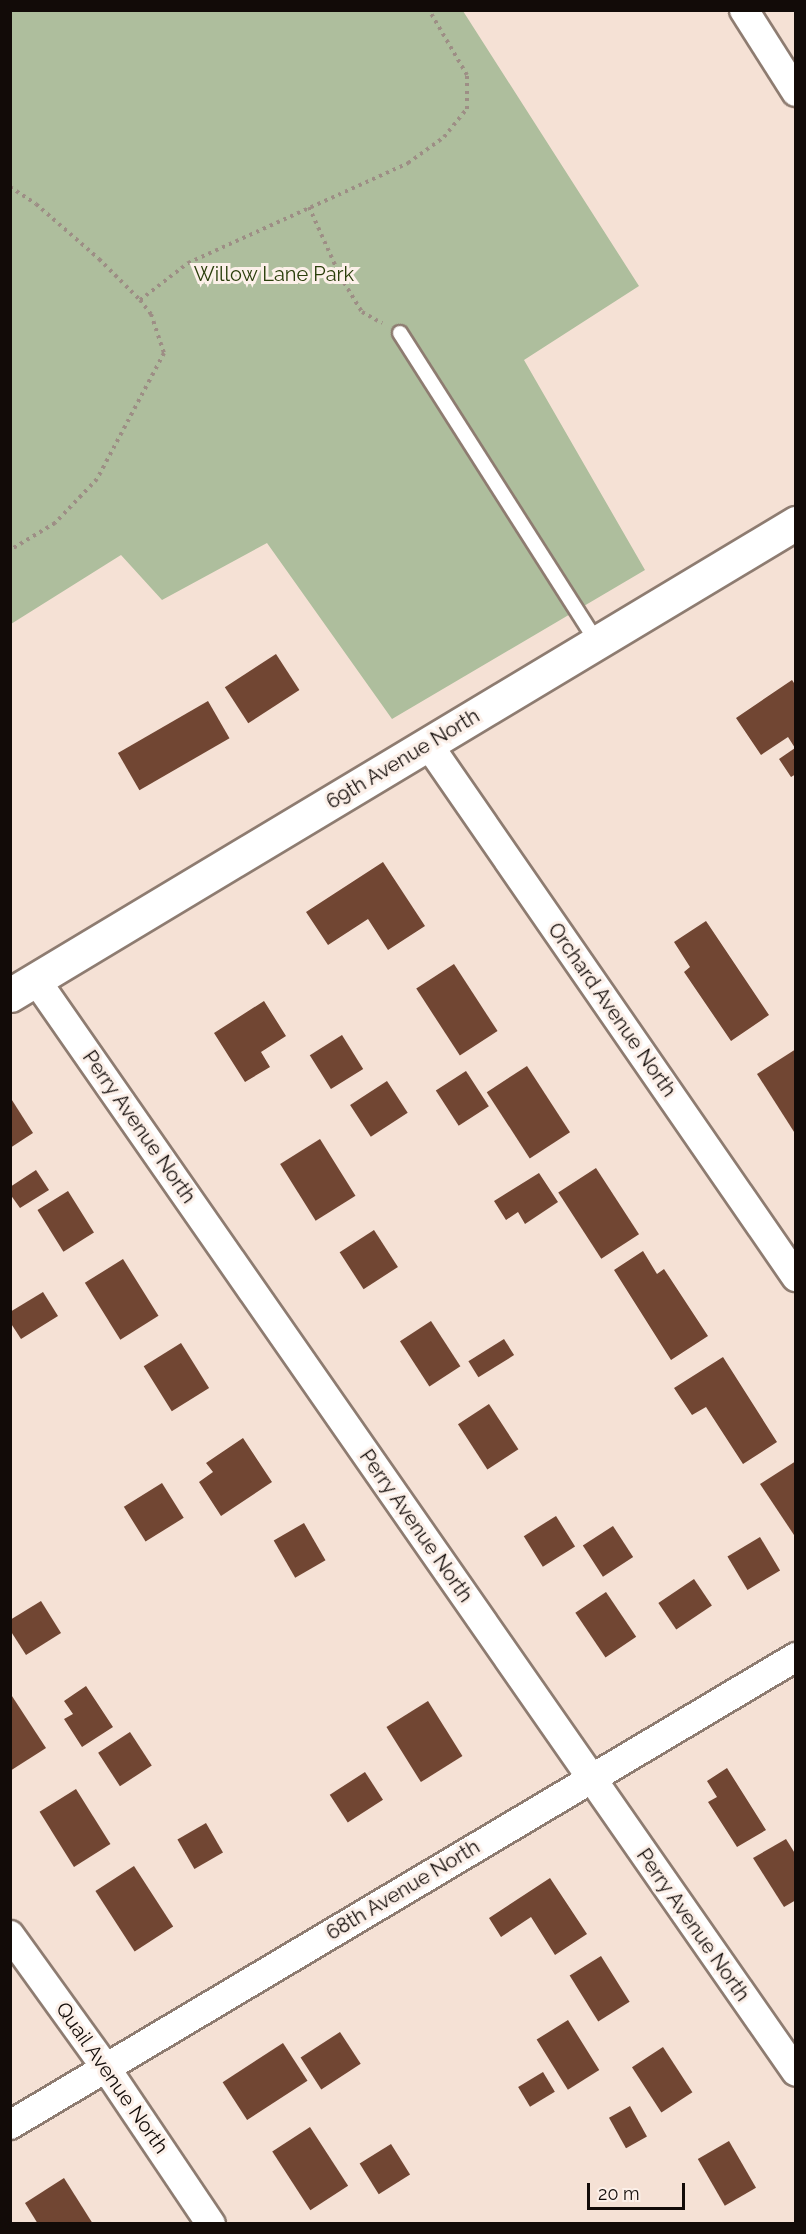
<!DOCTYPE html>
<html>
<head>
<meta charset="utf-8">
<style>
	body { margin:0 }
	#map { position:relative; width:806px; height:2234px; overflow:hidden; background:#f5e1d5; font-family:Raleway,sans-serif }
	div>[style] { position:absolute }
	.green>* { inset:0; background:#aebe9d }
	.building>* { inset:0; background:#714633; transform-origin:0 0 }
	.path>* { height:4px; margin-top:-2px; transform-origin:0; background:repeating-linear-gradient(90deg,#9d8e85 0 3px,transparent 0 7.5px) }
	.roads { filter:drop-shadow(2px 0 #8e7c71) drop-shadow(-2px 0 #8e7c71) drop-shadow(0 2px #8e7c71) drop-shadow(0 -2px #8e7c71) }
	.service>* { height:14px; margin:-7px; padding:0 7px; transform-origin:7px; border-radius:7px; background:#fff }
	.minor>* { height:28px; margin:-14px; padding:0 14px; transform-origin:14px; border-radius:14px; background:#fff }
	.tertiary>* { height:33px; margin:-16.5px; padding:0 16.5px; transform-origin:16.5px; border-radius:16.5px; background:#fff }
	span { translate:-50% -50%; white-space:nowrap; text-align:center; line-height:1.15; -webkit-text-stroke:6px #fcf0e9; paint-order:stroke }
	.park-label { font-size:20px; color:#2a3e0b }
	.street-label { font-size:20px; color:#120b08 }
	.frame { position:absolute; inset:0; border:12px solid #120b08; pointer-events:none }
	.scale { position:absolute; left:587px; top:2183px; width:98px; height:27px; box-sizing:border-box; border:3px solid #120b08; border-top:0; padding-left:8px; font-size:18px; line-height:21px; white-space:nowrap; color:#120b08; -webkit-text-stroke:4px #fcf0e9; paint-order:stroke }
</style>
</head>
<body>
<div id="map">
	<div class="green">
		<i style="clip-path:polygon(11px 11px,463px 11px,639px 286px,524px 360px,645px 570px,392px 719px,267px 543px,162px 600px,121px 555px,11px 624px)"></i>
	</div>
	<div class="building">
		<i style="left:276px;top:654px;width:43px;height:61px;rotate:57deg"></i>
		<i style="clip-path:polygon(792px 680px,796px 686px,796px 774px,791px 777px,779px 759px,795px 748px,788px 737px,761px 755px,736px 718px)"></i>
		<i style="left:208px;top:701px;width:43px;height:104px;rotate:60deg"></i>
		<i style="clip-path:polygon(383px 862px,425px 926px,388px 950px,368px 919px,328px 945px,306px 912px)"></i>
		<i style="clip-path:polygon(706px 921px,769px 1015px,731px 1041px,684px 972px,690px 967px,674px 942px)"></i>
		<i style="left:454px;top:964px;width:80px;height:45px;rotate:57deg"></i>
		<i style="clip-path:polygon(264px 1001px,286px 1036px,261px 1052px,270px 1067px,245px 1082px,214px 1033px)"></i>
		<i style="left:342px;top:1035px;width:40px;height:38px;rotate:58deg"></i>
		<i style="clip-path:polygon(796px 1049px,796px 1135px,757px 1074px)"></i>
		<i style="left:527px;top:1066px;width:79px;height:48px;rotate:57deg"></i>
		<i style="left:466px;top:1071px;width:42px;height:36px;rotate:57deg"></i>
		<i style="left:387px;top:1081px;width:38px;height:44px;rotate:57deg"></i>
		<i style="clip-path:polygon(10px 1097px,33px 1133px,10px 1148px)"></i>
		<i style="left:320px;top:1139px;width:67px;height:47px;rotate:58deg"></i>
		<i style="left:596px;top:1168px;width:79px;height:45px;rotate:57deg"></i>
		<i style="clip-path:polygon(36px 1170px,49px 1190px,20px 1208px,10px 1194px,10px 1187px)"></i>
		<i style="clip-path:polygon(539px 1173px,558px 1202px,525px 1224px,518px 1212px,506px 1220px,494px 1201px)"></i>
		<i style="left:68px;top:1191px;width:49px;height:36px;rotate:58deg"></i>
		<i style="left:374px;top:1230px;width:44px;height:41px;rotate:57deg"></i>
		<i style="clip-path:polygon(643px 1251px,657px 1274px,664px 1269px,708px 1336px,671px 1360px,614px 1270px)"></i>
		<i style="left:123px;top:1259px;width:67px;height:45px;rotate:58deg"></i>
		<i style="clip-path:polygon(43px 1292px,58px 1316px,21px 1339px,10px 1322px,10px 1312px)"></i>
		<i style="left:431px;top:1321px;width:54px;height:37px;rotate:57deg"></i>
		<i style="left:504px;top:1339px;width:19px;height:42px;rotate:58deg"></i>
		<i style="left:181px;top:1343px;width:53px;height:44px;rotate:58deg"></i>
		<i style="clip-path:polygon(723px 1357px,777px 1442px,743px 1464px,706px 1407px,692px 1415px,674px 1388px)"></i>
		<i style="left:489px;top:1404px;width:54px;height:37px;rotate:57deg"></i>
		<i style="clip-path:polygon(243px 1438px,272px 1482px,221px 1516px,199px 1482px,213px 1472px,206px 1463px)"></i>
		<i style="clip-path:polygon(796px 1461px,796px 1538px,760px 1484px)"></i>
		<i style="left:162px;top:1483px;width:41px;height:45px;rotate:58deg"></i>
		<i style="left:556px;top:1516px;width:36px;height:38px;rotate:58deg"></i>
		<i style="left:304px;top:1523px;width:43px;height:35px;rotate:60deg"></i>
		<i style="left:613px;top:1526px;width:37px;height:36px;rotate:57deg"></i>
		<i style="left:760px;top:1537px;width:39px;height:38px;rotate:59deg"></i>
		<i style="left:694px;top:1579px;width:32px;height:43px;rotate:56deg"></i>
		<i style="left:606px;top:1592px;width:54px;height:37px;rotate:56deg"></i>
		<i style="clip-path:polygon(41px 1601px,61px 1633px,26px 1655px,10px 1630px,10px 1620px)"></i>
		<i style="clip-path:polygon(86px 1686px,113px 1727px,82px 1747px,64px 1719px,73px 1714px,64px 1701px)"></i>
		<i style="clip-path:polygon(10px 1693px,46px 1748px,10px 1771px)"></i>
		<i style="left:428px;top:1701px;width:65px;height:49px;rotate:58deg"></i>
		<i style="left:130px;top:1732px;width:40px;height:38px;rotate:57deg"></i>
		<i style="clip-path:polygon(727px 1768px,766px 1830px,737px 1847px,708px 1802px,717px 1797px,707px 1781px)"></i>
		<i style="left:365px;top:1772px;width:33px;height:42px;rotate:57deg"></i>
		<i style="left:76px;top:1789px;width:65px;height:43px;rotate:58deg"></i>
		<i style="left:206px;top:1823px;width:34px;height:33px;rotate:60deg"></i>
		<i style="clip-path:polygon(786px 1839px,796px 1855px,796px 1900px,784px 1907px,753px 1858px)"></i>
		<i style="left:134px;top:1866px;width:72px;height:46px;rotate:57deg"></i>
		<i style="clip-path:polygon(550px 1878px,587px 1934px,555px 1955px,531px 1917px,501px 1937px,489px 1918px)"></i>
		<i style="left:601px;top:1956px;width:54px;height:37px;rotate:58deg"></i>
		<i style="left:568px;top:2020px;width:59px;height:37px;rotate:58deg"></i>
		<i style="left:340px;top:2032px;width:38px;height:47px;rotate:57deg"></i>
		<i style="left:283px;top:2043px;width:45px;height:72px;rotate:57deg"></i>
		<i style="left:663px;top:2047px;width:54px;height:37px;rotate:57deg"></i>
		<i style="left:543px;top:2072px;width:23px;height:29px;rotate:59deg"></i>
		<i style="left:630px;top:2106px;width:35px;height:24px;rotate:61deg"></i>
		<i style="left:310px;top:2127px;width:70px;height:45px;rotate:57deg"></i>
		<i style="left:729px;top:2141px;width:54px;height:36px;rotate:60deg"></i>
		<i style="left:391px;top:2144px;width:36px;height:37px;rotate:58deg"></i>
		<i style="clip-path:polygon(64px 2178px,93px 2224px,38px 2224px,25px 2203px)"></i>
	</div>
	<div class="path">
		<i style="left:10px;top:187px;width:31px;rotate:33deg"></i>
		<i style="left:36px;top:204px;width:84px;rotate:41.1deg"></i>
		<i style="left:99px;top:259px;width:58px;rotate:45deg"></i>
		<i style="left:140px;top:300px;width:18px;rotate:52deg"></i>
		<i style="left:151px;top:314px;width:41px;rotate:71.6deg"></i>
		<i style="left:164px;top:353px;width:143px;rotate:118deg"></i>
		<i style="left:97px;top:479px;width:61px;rotate:133.7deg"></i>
		<i style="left:55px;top:523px;width:52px;rotate:149deg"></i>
		<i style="left:309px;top:207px;width:76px;rotate:65.8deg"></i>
		<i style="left:340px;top:276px;width:42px;rotate:58.6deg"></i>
		<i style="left:362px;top:312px;width:23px;rotate:29deg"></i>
		<i style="left:140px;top:300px;width:61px;rotate:-37.6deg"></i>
		<i style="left:188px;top:263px;width:242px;rotate:-24.4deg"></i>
		<i style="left:408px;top:163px;width:44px;rotate:-35.8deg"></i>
		<i style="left:444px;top:137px;width:36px;rotate:-51deg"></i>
		<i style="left:467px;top:109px;width:34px;rotate:-90deg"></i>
		<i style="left:467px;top:75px;width:75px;rotate:-120.3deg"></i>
	</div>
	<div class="roads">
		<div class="service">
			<i style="left:400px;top:333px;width:366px;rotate:57.5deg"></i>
		</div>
		<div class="minor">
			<i style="left:744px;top:10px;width:97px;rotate:57.6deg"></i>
			<i style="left:428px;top:744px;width:648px;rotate:55.38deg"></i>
			<i style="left:36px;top:980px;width:1330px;rotate:55.16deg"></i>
			<i style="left:10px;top:1935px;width:164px;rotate:54.2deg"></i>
			<i style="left:106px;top:2068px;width:188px;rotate:56.1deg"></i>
			<i style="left:10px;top:2125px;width:915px;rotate:-30.77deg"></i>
		</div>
		<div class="tertiary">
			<i style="left:10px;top:995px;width:917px;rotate:-30.99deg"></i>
		</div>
	</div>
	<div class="park-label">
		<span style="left:274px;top:274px">Willow Lane Park</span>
	</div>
	<div class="street-label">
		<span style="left:403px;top:759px;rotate:-31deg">69th Avenue North</span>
		<span style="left:612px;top:1010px;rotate:55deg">Orchard Avenue North</span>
		<span style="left:139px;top:1127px;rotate:55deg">Perry Avenue North</span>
		<span style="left:416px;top:1526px;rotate:55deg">Perry Avenue North</span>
		<span style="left:403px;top:1890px;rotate:-31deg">68th Avenue North</span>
		<span style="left:693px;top:1925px;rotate:55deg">Perry Avenue North</span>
		<span style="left:112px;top:2078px;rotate:55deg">Quail Avenue North</span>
	</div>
	<div class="frame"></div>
	<div class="scale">20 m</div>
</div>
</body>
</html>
